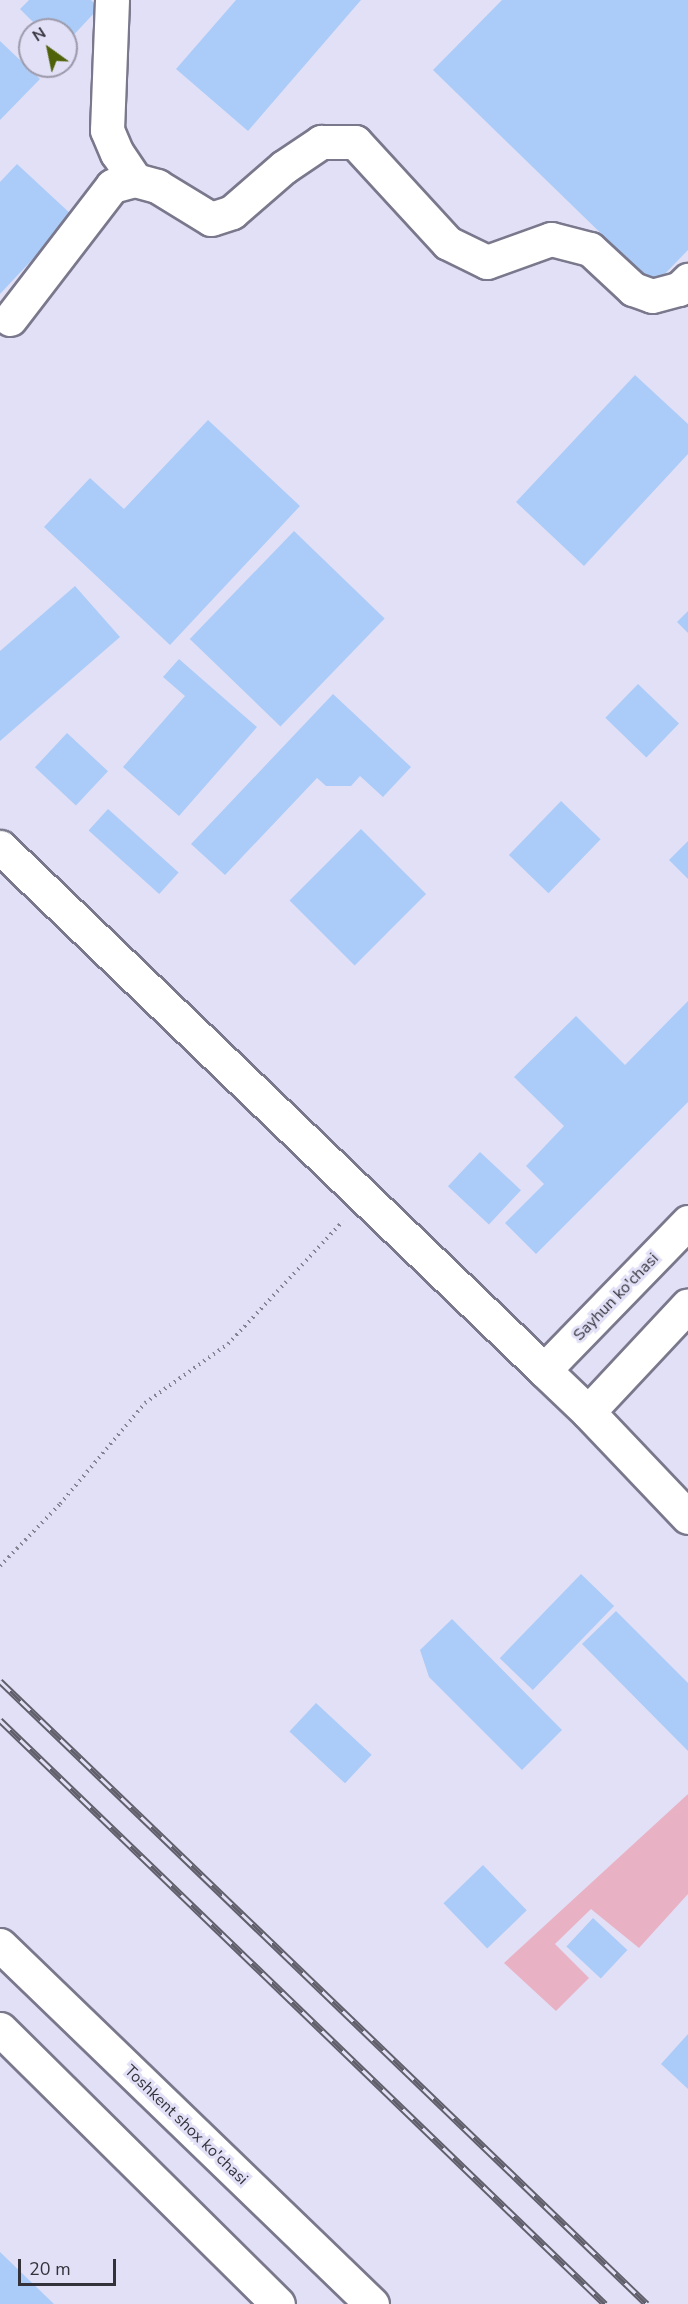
<!DOCTYPE html>
<html>
<head>
<meta charset="utf-8">
<style>
	body { margin:0 }
	#map { position:relative; width:688px; height:2304px; overflow:hidden; background:#e2e0f6; font-family:"Nunito Sans",sans-serif }
	div>[style] { position:absolute }
	.green>* { inset:0; background:#e9b2c4 }
	.building>* { inset:0; background:#abccf8; transform-origin:0 0 }
	.path>* { height:4px; margin-top:-2px; transform-origin:0; background:repeating-linear-gradient(90deg,#858493 0 1.5px,transparent 0 6px) }
	.roads { filter:drop-shadow(2px 0 #7a788c) drop-shadow(-2px 0 #7a788c) drop-shadow(0 2px #7a788c) drop-shadow(0 -2px #7a788c) }
	.minor>* { height:33px; margin:-16.5px; padding:0 16.5px; transform-origin:16.5px; border-radius:16.5px; background:#fff }
	.tertiary>* { height:33px; margin:-16.5px; padding:0 16.5px; transform-origin:16.5px; border-radius:16.5px; background:#fff }
	.trunk>* { height:33px; margin:-16.5px; padding:0 16.5px; transform-origin:16.5px; border-radius:16.5px; background:#fff }
	.rail>* { height:7px; margin-top:-3.5px; transform-origin:0; background:repeating-linear-gradient(90deg,#e2e0f6 0 14px,#605f6b 0 28px); box-sizing:border-box; border-block:2px solid #605f6b }
	span { translate:-50% -50%; white-space:nowrap; text-align:center; line-height:1.15; -webkit-text-stroke:6px #e2e0f6; paint-order:stroke }
	.street-label { font-size:16px; color:#33323b }
	.north { position:absolute; left:18px; top:18px; width:60px; height:60px; box-sizing:border-box; background:#e2e0f6; border:2px solid #9c9aab; border-radius:50%; rotate:327deg; font-size:16px; font-weight:700; line-height:24px; text-align:center; color:#33323b }
	.north::after { content:''; display:block; margin:auto; width:21px; height:27px; background:#4f620a; clip-path:polygon(50% 0,100% 100%,50% 72%,0 100%) }
	.scale { position:absolute; left:18px; top:2259px; width:98px; height:27px; box-sizing:border-box; border:3px solid #33323b; border-top:0; padding-left:8px; font-size:18px; line-height:21px; white-space:nowrap; color:#33323b; -webkit-text-stroke:4px #e2e0f6; paint-order:stroke }
</style>
</head>
<body>
<div id="map">
	<div class="green">
		<i style="clip-path:polygon(688px 1794px,688px 1894px,639px 1948px,591px 1909px,555px 1944px,589px 1978px,556px 2011px,504px 1963px)"></i>
	</div>
	<div class="building">
		<i style="clip-path:polygon(29px 0,91px 0,99px 8px,66px 43px,66px 30px,41px 30px,20px 9px)"></i>
		<i style="clip-path:polygon(236px 0,361px 0,248px 131px,176px 69px)"></i>
		<i style="clip-path:polygon(502px 0,688px 0,688px 250px,654px 285px,433px 70px)"></i>
		<i style="clip-path:polygon(0 41px,40px 79px,0 120px)"></i>
		<i style="clip-path:polygon(17px 164px,73px 216px,0 294px,0 182px)"></i>
		<i style="clip-path:polygon(635px 375px,688px 424px,688px 454px,584px 566px,516px 502px)"></i>
		<i style="clip-path:polygon(208px 420px,300px 506px,170px 645px,44px 527px,90px 478px,124px 509px)"></i>
		<i style="left:294px;top:531px;width:126px;height:150px;rotate:44deg"></i>
		<i style="clip-path:polygon(75px 586px,120px 637px,0 741px,0 651px)"></i>
		<i style="clip-path:polygon(688px 611px,688px 633px,677px 622px)"></i>
		<i style="clip-path:polygon(179px 659px,257px 727px,179px 816px,123px 767px,185px 696px,163px 677px)"></i>
		<i style="left:638px;top:684px;width:57px;height:47px;rotate:44deg"></i>
		<i style="clip-path:polygon(333px 694px,411px 767px,383px 797px,360px 776px,351px 786px,326px 786px,317px 778px,225px 875px,191px 844px)"></i>
		<i style="left:67px;top:733px;width:56px;height:47px;rotate:43deg"></i>
		<i style="left:561px;top:801px;width:55px;height:75px;rotate:44deg"></i>
		<i style="left:108px;top:809px;width:95px;height:29px;rotate:42deg"></i>
		<i style="left:361px;top:829px;width:92px;height:101px;rotate:45deg"></i>
		<i style="clip-path:polygon(688px 841px,688px 879px,669px 860px)"></i>
		<i style="clip-path:polygon(688px 1001px,688px 1102px,536px 1254px,505px 1223px,544px 1184px,526px 1166px,564px 1126px,514px 1077px,576px 1016px,625px 1065px)"></i>
		<i style="left:480px;top:1152px;width:56px;height:47px;rotate:43deg"></i>
		<i style="left:581px;top:1574px;width:46px;height:117px;rotate:44deg"></i>
		<i style="clip-path:polygon(616px 1611px,688px 1683px,688px 1751px,582px 1644px)"></i>
		<i style="clip-path:polygon(452px 1619px,562px 1730px,522px 1770px,429px 1677px,420px 1650px)"></i>
		<i style="left:316px;top:1703px;width:76px;height:39px;rotate:43deg"></i>
		<i style="left:483px;top:1865px;width:63px;height:55px;rotate:46deg"></i>
		<i style="left:593px;top:1918px;width:47px;height:39px;rotate:43deg"></i>
		<i style="clip-path:polygon(688px 2034px,688px 2089px,661px 2064px)"></i>
		<i style="clip-path:polygon(0 2252px,54px 2304px,0 2304px)"></i>
	</div>
	<div class="path">
		<i style="left:0;top:1566px;width:86px;rotate:-45.9deg"></i>
		<i style="left:60px;top:1504px;width:132px;rotate:-49.9deg"></i>
		<i style="left:145px;top:1403px;width:102px;rotate:-35.4deg"></i>
		<i style="left:228px;top:1344px;width:168px;rotate:-46.9deg"></i>
	</div>
	<div class="roads">
		<div class="minor">
			<i style="left:112px;top:0;width:130px;rotate:92.2deg"></i>
			<i style="left:107px;top:130px;width:25px;rotate:67deg"></i>
			<i style="left:117px;top:153px;width:32px;rotate:56deg"></i>
			<i style="left:10px;top:319px;width:168px;rotate:-52.5deg"></i>
			<i style="left:112px;top:186px;width:24px;rotate:-15deg"></i>
			<i style="left:135px;top:180px;width:23px;rotate:15deg"></i>
			<i style="left:157px;top:186px;width:63px;rotate:31.4deg"></i>
			<i style="left:211px;top:219px;width:22px;rotate:-18deg"></i>
			<i style="left:232px;top:212px;width:69px;rotate:-40.9deg"></i>
			<i style="left:284px;top:167px;width:45px;rotate:-34deg"></i>
			<i style="left:321px;top:142px;width:34px"></i>
			<i style="left:355px;top:142px;width:137px;rotate:47.4deg"></i>
			<i style="left:448px;top:243px;width:43px;rotate:26deg"></i>
			<i style="left:487px;top:262px;width:68px;rotate:-19.8deg"></i>
			<i style="left:551px;top:239px;width:40px;rotate:14.4deg"></i>
			<i style="left:590px;top:249px;width:59px;rotate:42.9deg"></i>
			<i style="left:633px;top:289px;width:20px;rotate:20deg"></i>
			<i style="left:652px;top:296px;width:28px;rotate:-15deg"></i>
			<i style="left:679px;top:289px;width:13px;rotate:-45deg"></i>
			<i style="left:0;top:847px;width:755px;rotate:43.87deg"></i>
			<i style="left:588px;top:1412px;width:145px;rotate:46.4deg"></i>
		</div>
		<div class="tertiary">
			<i style="left:688px;top:1222px;width:206px;rotate:134.2deg"></i>
			<i style="left:544px;top:1370px;width:61px;rotate:43.7deg"></i>
			<i style="left:588px;top:1412px;width:146px;rotate:-46.9deg"></i>
		</div>
		<div class="trunk">
			<i style="left:0;top:1945px;width:517px;rotate:43.98deg"></i>
			<i style="left:0;top:2029px;width:391px;rotate:44.7deg"></i>
		</div>
	</div>
	<div class="rail">
		<i style="left:0;top:1681px;width:898px;rotate:43.92deg"></i>
		<i style="left:0;top:1720px;width:841px;rotate:43.99deg"></i>
	</div>
	<div class="street-label">
		<span style="left:616px;top:1297px;rotate:-46deg">Sayhun ko'chasi</span>
		<span style="left:186px;top:2125px;rotate:44deg">Toshkent shox ko'chasi</span>
	</div>
	<div class="north">N</div>
	<div class="scale">20 m</div>
</div>
</body>
</html>
